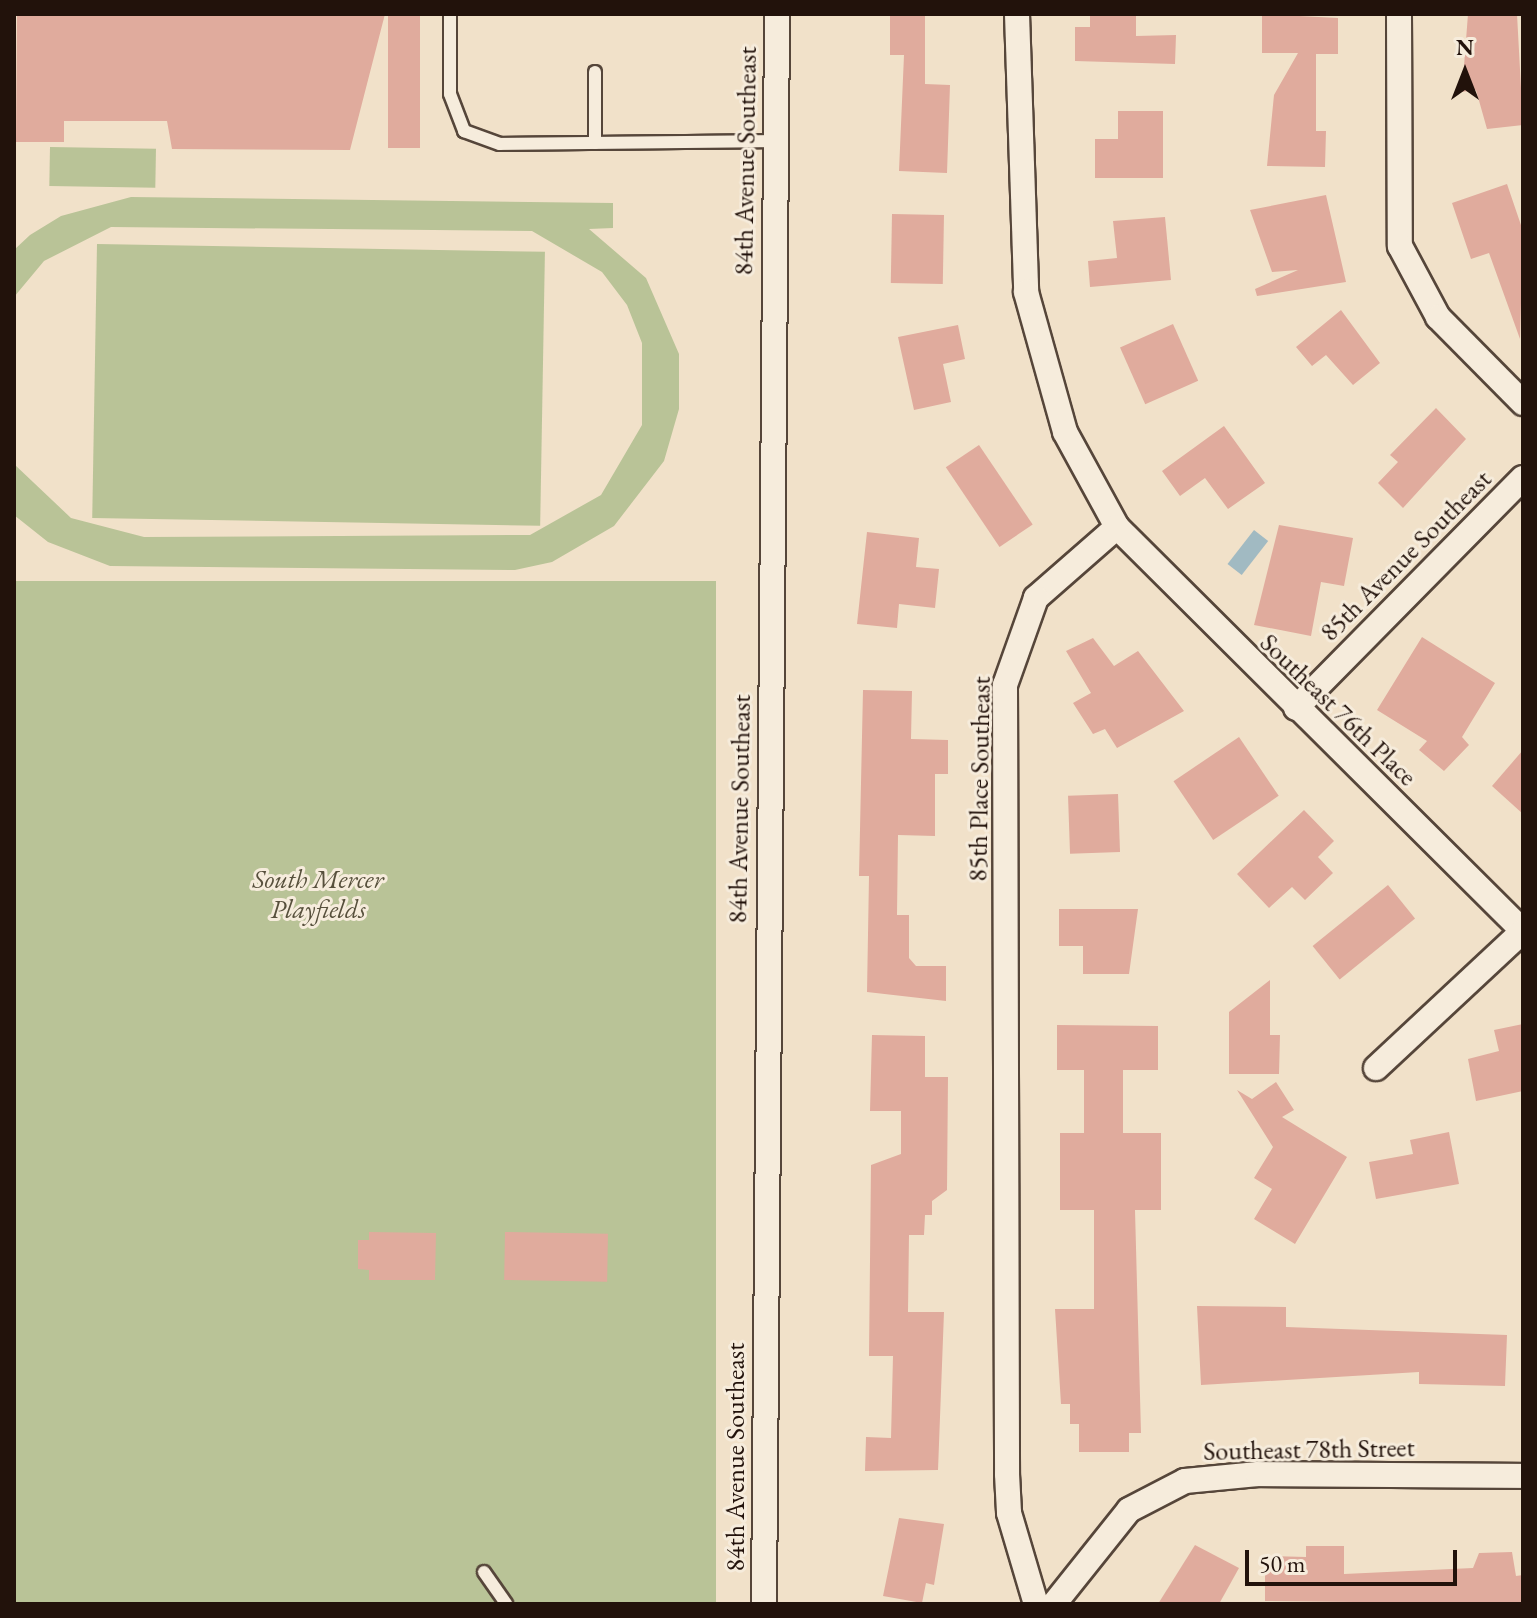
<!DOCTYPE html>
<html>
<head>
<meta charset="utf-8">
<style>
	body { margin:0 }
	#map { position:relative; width:1537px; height:1618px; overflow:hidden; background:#f1e1c9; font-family:"EB Garamond",serif }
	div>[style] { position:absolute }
	.green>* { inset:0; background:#b9c397; transform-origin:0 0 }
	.water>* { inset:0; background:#a1bac2; transform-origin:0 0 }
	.building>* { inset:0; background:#e0ab9d; transform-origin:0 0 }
	.roads { filter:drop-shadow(2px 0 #56463a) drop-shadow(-2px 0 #56463a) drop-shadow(0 2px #56463a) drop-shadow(0 -2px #56463a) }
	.service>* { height:12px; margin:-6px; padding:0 6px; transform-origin:6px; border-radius:6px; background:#f6ecdc }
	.minor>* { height:24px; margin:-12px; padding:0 12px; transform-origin:12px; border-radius:12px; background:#f6ecdc }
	span { translate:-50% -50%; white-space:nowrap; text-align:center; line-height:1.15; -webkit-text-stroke:6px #f6ecdc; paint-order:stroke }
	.street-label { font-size:26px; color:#22120b }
	.park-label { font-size:26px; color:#57503c; font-style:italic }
	.frame { position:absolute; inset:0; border:16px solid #22120b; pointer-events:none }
	.north { position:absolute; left:1425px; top:32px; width:80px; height:80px; -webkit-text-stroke:6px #f6ecdc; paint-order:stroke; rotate:0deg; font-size:22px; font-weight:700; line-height:32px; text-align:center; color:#22120b }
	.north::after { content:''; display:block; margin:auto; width:28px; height:36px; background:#22120b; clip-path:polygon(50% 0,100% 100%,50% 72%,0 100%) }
	.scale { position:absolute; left:1245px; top:1550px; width:212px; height:36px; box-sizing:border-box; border:4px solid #22120b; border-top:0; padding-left:10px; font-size:24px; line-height:28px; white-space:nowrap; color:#22120b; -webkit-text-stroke:6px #f6ecdc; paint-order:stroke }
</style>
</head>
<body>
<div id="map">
	<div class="green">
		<i style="left:50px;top:147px;width:106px;height:39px;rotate:1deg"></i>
		<i style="clip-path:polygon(131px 197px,613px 203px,613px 228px,589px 229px,646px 278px,679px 354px,679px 409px,664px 461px,614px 526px,552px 562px,515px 570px,110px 566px,48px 542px,14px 515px,14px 464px,71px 518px,144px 537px,530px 535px,601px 495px,642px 425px,642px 343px,627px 305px,602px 272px,532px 231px,111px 227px,44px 261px,14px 297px,14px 250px,30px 235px,61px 216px)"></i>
		<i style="left:97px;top:244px;width:448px;height:274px;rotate:1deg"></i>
		<i style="left:14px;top:581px;width:702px;height:1023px"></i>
	</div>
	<div class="water">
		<i style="left:1254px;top:530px;width:18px;height:43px;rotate:38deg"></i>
	</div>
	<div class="building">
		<i style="clip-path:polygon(17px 14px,385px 14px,350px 150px,172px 149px,167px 121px,64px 121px,64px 142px,16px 142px)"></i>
		<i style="left:388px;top:14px;width:32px;height:134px"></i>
		<i style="clip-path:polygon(890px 14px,925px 14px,925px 84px,950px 85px,947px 173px,899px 171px,904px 55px,890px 55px)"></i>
		<i style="clip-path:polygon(1090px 14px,1136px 14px,1136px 36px,1176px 35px,1175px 64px,1075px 61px,1075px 27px,1090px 27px)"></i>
		<i style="clip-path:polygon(1262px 14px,1338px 18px,1338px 54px,1316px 54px,1316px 131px,1326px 131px,1325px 167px,1267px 166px,1274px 95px,1298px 53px,1262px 53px)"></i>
		<i style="clip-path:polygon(1468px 14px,1517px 14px,1523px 125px,1487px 129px,1476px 90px,1462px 92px)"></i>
		<i style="clip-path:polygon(1118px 111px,1163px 111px,1163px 178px,1095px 178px,1095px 139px,1118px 139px)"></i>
		<i style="clip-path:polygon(1507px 184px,1523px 231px,1520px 339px,1489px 253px,1471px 259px,1452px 203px)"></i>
		<i style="clip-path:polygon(1326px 195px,1346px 282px,1257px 296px,1255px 289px,1298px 270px,1272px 272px,1250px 210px)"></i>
		<i style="left:892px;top:214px;width:52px;height:69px;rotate:1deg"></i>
		<i style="clip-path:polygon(1165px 217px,1171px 280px,1090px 287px,1088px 261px,1117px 258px,1113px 221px)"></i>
		<i style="clip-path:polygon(1341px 310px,1380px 363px,1353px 385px,1326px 355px,1312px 366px,1296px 347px)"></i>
		<i style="left:1173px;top:324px;width:62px;height:58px;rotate:66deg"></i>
		<i style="clip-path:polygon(958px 325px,965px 359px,943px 364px,951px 402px,914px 410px,898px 337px)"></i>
		<i style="clip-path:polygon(1436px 408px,1466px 439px,1403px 508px,1378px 483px,1398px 462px,1390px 455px)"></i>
		<i style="clip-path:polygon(1224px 426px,1265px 483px,1228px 509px,1205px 478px,1180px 496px,1162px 471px)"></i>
		<i style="left:979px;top:445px;width:96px;height:40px;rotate:56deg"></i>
		<i style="clip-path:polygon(1279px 525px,1353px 538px,1344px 586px,1321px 582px,1311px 636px,1254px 625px)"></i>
		<i style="clip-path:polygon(867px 532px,919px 538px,916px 567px,939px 569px,935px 608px,899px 604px,897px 628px,857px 624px)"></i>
		<i style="clip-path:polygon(1422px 637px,1495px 683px,1462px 737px,1469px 745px,1444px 771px,1419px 750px,1427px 741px,1377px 710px)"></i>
		<i style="clip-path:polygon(1093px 638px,1114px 666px,1138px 651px,1184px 711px,1117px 748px,1105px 729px,1093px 734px,1073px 703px,1091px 693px,1066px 651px)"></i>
		<i style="clip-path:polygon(863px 690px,912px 691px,911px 739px,948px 740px,948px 774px,935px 774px,935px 836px,898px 835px,897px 915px,909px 915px,909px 958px,916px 966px,946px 966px,946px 1001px,867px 992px,869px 876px,859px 876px)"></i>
		<i style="left:1239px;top:737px;width:71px;height:79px;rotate:56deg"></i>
		<i style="clip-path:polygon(1523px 750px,1523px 814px,1492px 786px)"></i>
		<i style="left:1118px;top:794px;width:58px;height:50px;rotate:88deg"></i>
		<i style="clip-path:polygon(1304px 810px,1334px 841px,1318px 857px,1333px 873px,1305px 900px,1292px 887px,1269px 908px,1237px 874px)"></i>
		<i style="left:1388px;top:885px;width:43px;height:97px;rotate:51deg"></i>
		<i style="clip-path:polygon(1059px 909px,1138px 909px,1129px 974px,1083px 974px,1083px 946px,1059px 946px)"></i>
		<i style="clip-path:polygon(1270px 980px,1270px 1035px,1280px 1035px,1279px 1074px,1229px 1074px,1229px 1012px)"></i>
		<i style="clip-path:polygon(1523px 1024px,1523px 1091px,1476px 1101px,1468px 1059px,1499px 1051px,1494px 1030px)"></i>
		<i style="clip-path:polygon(1057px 1025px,1158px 1026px,1158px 1070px,1123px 1070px,1123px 1133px,1161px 1133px,1161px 1210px,1135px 1210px,1141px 1433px,1129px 1433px,1129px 1452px,1079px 1452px,1079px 1424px,1070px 1424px,1070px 1404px,1061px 1404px,1055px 1309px,1094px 1309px,1094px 1210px,1060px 1210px,1060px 1133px,1084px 1133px,1084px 1070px,1057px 1070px)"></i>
		<i style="clip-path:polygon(872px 1035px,925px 1036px,925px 1077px,948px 1077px,947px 1190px,932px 1201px,932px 1215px,925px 1215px,924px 1235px,909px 1235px,908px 1312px,944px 1312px,938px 1470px,865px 1471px,866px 1437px,891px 1438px,893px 1356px,869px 1356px,871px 1165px,901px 1154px,901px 1111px,870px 1111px)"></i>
		<i style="clip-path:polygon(1276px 1082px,1294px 1110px,1282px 1117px,1347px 1157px,1295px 1244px,1254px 1219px,1272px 1189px,1254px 1178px,1273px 1147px,1237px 1090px,1252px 1099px)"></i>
		<i style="clip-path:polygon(1449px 1132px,1459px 1184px,1376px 1199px,1369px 1162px,1413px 1154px,1410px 1140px)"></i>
		<i style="clip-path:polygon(369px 1232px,436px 1233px,435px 1280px,369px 1280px,369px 1270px,358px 1269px,358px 1240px,369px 1240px)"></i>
		<i style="left:505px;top:1232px;width:103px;height:48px;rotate:1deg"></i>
		<i style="clip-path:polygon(1197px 1306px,1286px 1307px,1286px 1327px,1507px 1335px,1505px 1386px,1419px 1384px,1419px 1372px,1201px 1385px)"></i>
		<i style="clip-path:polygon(899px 1518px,944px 1524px,934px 1585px,926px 1583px,922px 1603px,883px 1596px)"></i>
		<i style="clip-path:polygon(1195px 1545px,1239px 1568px,1219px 1604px,1158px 1604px)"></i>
		<i style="clip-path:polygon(1306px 1546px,1344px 1546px,1344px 1574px,1473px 1568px,1479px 1553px,1512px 1552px,1516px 1576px,1523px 1575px,1523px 1604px,1265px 1601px,1265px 1556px,1306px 1557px)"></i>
	</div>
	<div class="roads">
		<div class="service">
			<i style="left:450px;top:14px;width:80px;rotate:90deg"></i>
			<i style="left:450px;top:94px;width:40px;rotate:69deg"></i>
			<i style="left:464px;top:131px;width:38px;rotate:20deg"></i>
			<i style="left:500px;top:144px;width:275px;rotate:-0.6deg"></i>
			<i style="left:595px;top:72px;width:71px;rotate:90deg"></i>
			<i style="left:484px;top:1572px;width:39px;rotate:55deg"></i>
		</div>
		<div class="minor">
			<i style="left:1017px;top:14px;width:278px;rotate:88.1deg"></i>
			<i style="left:1026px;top:292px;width:145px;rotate:74.4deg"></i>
			<i style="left:1065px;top:432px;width:108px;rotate:61.3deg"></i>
			<i style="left:1117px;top:527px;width:108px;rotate:138.8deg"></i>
			<i style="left:1036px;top:598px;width:92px;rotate:109.6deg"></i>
			<i style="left:1005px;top:685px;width:789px;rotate:89.85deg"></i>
			<i style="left:1007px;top:1474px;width:39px;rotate:87deg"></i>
			<i style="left:1009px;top:1513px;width:95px;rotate:73.5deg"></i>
			<i style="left:1399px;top:14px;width:232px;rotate:89.8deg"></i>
			<i style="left:1400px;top:246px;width:81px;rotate:61.8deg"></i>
			<i style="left:1438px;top:317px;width:121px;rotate:45.3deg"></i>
			<i style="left:1117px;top:527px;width:570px;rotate:44.86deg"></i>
			<i style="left:1296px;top:708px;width:323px;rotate:-45.4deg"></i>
			<i style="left:1376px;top:1068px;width:201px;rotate:-43deg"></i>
			<i style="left:764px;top:1604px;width:1590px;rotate:-89.53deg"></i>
			<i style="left:1054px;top:1604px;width:120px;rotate:-51.4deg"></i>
			<i style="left:1129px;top:1510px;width:63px;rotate:-27.4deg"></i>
			<i style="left:1185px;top:1481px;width:73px;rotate:-5.5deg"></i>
			<i style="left:1258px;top:1474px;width:265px;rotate:0.4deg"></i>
		</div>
	</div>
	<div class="street-label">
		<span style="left:746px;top:161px;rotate:-89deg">84th Avenue Southeast</span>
		<span style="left:1406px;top:556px;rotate:-45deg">85th Avenue Southeast</span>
		<span style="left:1338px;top:710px;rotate:44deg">Southeast 76th Place</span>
		<span style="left:980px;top:779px;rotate:-89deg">85th Place Southeast</span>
		<span style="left:740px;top:809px;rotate:-89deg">84th Avenue Southeast</span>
		<span style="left:1309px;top:1450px;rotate:-1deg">Southeast 78th Street</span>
		<span style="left:736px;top:1457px;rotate:-90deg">84th Avenue Southeast</span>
	</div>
	<div class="park-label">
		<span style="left:318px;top:895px">South Mercer<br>Playfields</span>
	</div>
	<div class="frame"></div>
	<div class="north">N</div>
	<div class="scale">50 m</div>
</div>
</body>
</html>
